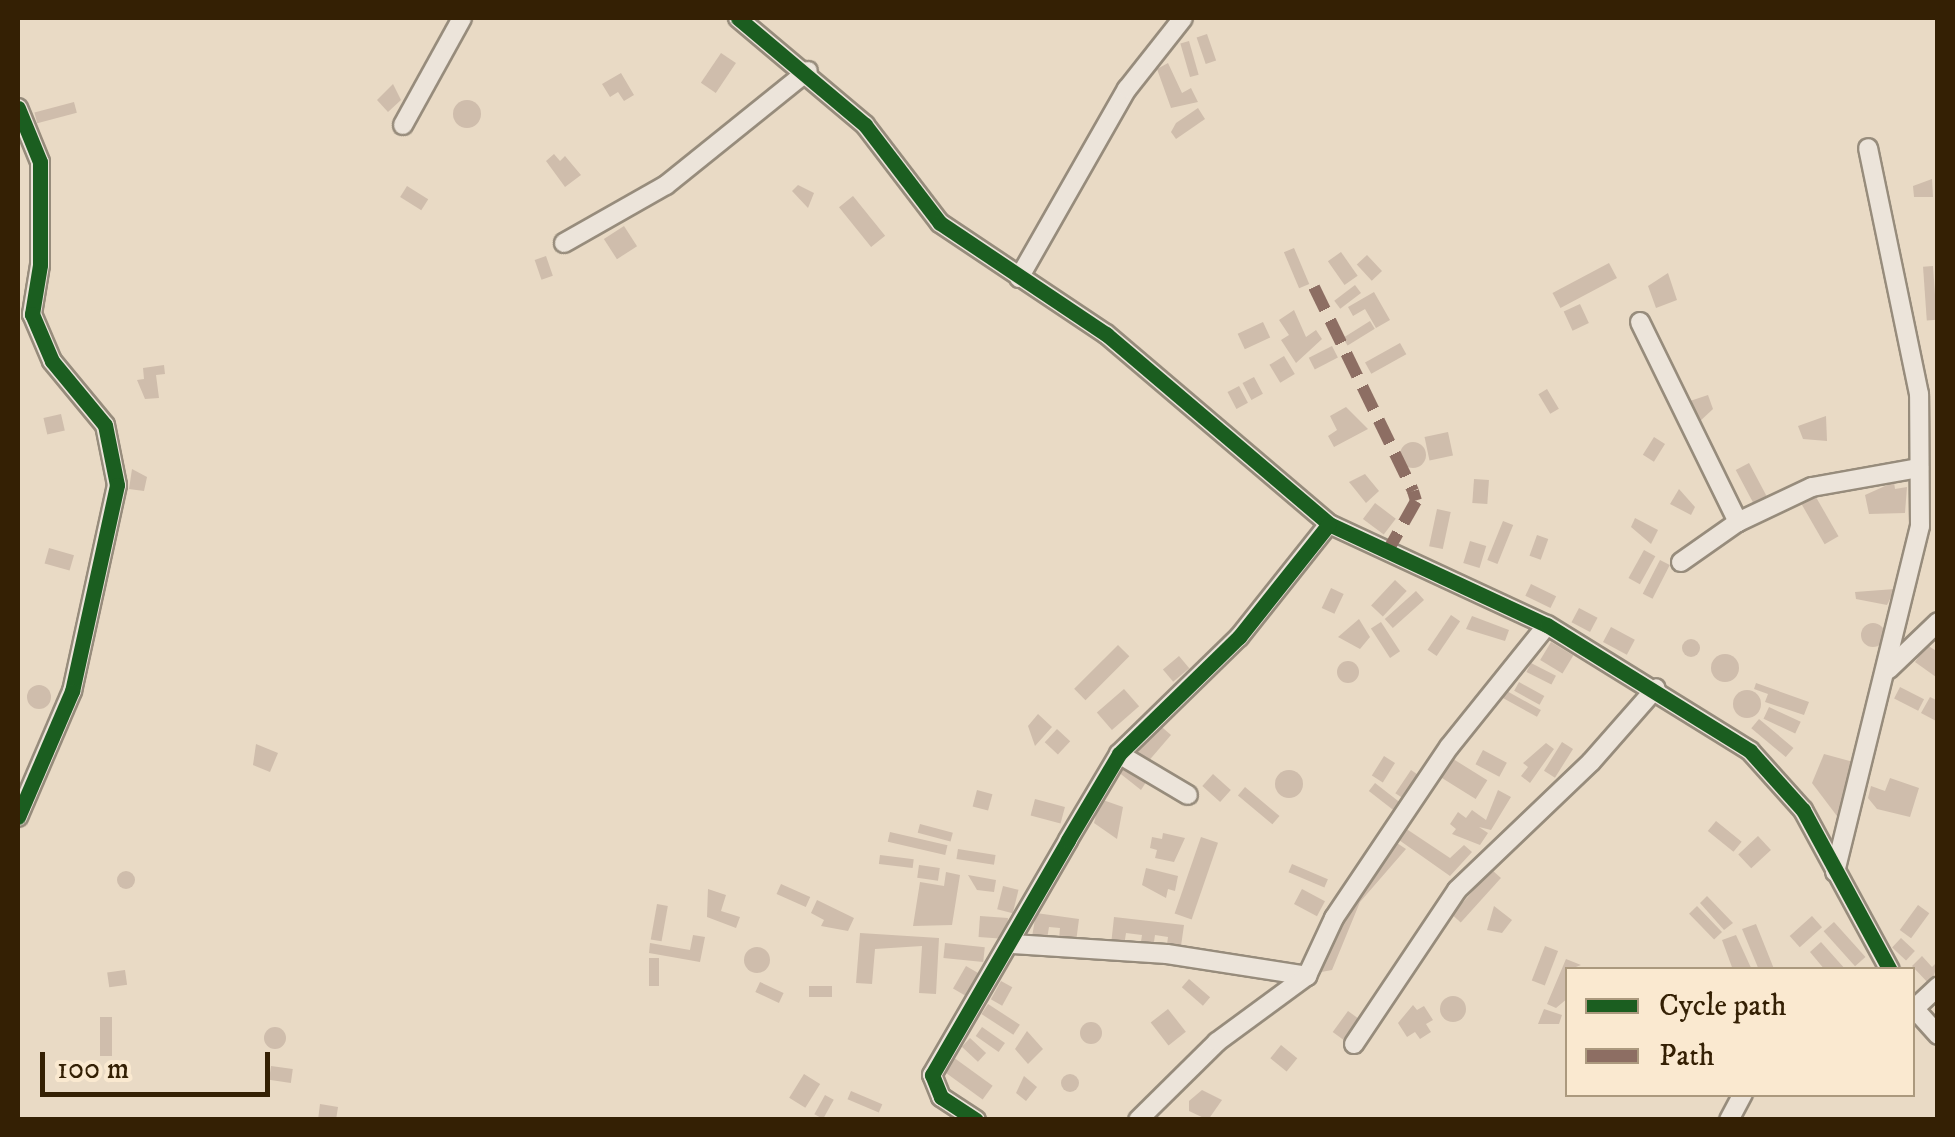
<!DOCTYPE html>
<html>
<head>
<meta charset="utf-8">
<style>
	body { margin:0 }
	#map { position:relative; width:1955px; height:1137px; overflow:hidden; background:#e9dac5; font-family:"IM FELL DW Pica",serif }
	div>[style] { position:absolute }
	.building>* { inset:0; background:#cfbdac; transform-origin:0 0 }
	.round { border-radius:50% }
	.roads { filter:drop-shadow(2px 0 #978c7c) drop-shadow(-2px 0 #978c7c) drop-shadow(0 2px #978c7c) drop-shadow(0 -2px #978c7c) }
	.minor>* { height:18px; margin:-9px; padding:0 9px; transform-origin:9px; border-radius:9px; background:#ece4da }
	.quiet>* { height:12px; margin-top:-6px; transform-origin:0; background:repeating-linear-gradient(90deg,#8d6e63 0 25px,transparent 0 37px) }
	.cycleway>* { height:15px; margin:-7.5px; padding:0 7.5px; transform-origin:7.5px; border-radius:7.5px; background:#1b5e20 }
	span { translate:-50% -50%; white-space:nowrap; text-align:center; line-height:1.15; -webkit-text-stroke:10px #fae9d0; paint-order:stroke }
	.frame { position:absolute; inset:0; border:20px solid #342004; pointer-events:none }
	.legend { position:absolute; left:1565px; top:967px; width:350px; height:130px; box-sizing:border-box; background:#fae9d0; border:2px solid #ab997e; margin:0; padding:12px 18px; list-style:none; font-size:30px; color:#342004 }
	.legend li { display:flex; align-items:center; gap:20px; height:50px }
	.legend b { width:50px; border:2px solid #ab997e }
	.scale { position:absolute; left:40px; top:1052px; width:230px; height:45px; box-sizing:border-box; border:5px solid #342004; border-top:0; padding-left:12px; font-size:30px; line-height:35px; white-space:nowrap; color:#342004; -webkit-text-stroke:8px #fae9d0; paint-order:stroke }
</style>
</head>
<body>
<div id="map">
	<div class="building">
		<i style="left:1207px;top:34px;width:28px;height:11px;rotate:71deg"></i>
		<i style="left:1189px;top:41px;width:35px;height:9px;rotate:74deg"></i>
		<i style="left:721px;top:53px;width:18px;height:36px;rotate:34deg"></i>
		<i style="clip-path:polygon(1168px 63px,1182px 93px,1191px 88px,1198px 102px,1171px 108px,1157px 69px)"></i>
		<i style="clip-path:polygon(621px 73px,634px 95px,624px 101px,618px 92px,610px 97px,602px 84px)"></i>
		<i style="clip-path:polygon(393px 84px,401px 100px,388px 112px,377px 100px)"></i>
		<i class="round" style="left:453px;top:100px;width:28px;height:28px"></i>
		<i style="left:74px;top:102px;width:11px;height:41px;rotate:75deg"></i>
		<i style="clip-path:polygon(1198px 108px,1205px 119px,1176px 139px,1171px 132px,1176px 123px)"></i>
		<i style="clip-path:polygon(554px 154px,560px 161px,565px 156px,581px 175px,565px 187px,546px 161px)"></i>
		<i style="clip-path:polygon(1932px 179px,1933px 197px,1914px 197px,1913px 186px)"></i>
		<i style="clip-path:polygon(798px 185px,814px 193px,808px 208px,792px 191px)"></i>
		<i style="left:407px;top:186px;width:25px;height:13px;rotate:32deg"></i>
		<i style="left:853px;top:196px;width:51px;height:18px;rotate:51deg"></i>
		<i style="left:624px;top:226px;width:24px;height:24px;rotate:57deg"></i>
		<i style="left:1294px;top:248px;width:39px;height:11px;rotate:67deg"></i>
		<i style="left:1341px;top:252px;width:29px;height:16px;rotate:55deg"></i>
		<i style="left:1367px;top:255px;width:22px;height:14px;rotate:47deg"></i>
		<i style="left:546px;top:256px;width:21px;height:12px;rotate:71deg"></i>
		<i style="left:1609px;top:263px;width:17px;height:64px;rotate:62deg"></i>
		<i style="left:1933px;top:266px;width:54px;height:10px;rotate:86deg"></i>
		<i style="clip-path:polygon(1668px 273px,1677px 300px,1656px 308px,1648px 286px)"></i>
		<i style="left:1355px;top:285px;width:10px;height:26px;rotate:53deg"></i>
		<i style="clip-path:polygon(1374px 292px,1390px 320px,1376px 328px,1365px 309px,1353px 316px,1348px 307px)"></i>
		<i style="left:1580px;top:304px;width:21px;height:18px;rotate:65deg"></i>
		<i style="clip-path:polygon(1294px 310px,1306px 337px,1316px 330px,1322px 339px,1296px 363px,1281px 340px,1289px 335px,1279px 320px)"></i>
		<i style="left:1370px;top:321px;width:9px;height:32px;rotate:58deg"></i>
		<i style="left:1263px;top:322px;width:17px;height:28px;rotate:65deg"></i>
		<i style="left:1400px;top:343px;width:13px;height:40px;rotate:61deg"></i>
		<i style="left:1332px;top:346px;width:13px;height:26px;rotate:63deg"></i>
		<i style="left:1284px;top:356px;width:21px;height:17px;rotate:59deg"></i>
		<i style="clip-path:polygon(164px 365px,165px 374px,156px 375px,159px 398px,145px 399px,137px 380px,144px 379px,143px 368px)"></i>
		<i style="left:1254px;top:377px;width:19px;height:13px;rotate:62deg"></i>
		<i style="left:1239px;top:386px;width:19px;height:13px;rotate:62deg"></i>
		<i style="left:1547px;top:389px;width:23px;height:10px;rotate:59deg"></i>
		<i style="clip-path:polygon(1708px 395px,1713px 409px,1698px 423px,1690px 401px)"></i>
		<i style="clip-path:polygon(1346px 407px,1368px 429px,1334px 447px,1328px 436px,1337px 430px,1330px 416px)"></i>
		<i style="left:61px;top:414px;width:17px;height:18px;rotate:77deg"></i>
		<i style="clip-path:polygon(1826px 416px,1827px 441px,1803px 439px,1798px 426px)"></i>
		<i style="left:1448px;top:432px;width:24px;height:24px;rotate:78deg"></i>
		<i style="left:1654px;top:437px;width:13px;height:21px;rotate:32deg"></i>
		<i class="round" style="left:1400px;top:442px;width:26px;height:26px"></i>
		<i style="left:1749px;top:463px;width:38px;height:15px;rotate:62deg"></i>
		<i style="clip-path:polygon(132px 469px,147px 477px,144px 491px,129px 489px)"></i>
		<i style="clip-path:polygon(1365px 474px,1379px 491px,1366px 503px,1349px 482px)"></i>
		<i style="left:1474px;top:479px;width:15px;height:24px;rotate:4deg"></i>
		<i style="clip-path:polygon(1894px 482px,1895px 489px,1907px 487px,1905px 513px,1869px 514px,1865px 495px)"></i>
		<i style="clip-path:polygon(1679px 489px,1695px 507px,1691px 515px,1670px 504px)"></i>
		<i style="left:1813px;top:492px;width:51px;height:16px;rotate:60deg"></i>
		<i style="left:1375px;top:503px;width:26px;height:20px;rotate:37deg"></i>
		<i style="left:1437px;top:509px;width:14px;height:38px;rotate:12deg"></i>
		<i style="clip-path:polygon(1635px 518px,1658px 530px,1651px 544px,1631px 527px)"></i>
		<i style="left:1503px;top:521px;width:11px;height:42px;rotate:22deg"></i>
		<i style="left:1537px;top:535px;width:12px;height:22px;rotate:20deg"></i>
		<i style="left:1470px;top:541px;width:17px;height:23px;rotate:17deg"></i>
		<i style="left:49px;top:548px;width:26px;height:16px;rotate:16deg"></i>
		<i style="left:1644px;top:550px;width:13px;height:32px;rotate:29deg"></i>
		<i style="left:1660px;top:560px;width:11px;height:38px;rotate:27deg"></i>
		<i style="left:1395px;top:580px;width:16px;height:35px;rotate:43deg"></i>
		<i style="left:1531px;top:584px;width:28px;height:13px;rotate:26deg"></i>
		<i style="left:1331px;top:588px;width:14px;height:22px;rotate:25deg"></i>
		<i style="clip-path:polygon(1895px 589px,1887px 605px,1856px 599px,1855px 592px)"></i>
		<i style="left:1416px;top:591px;width:12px;height:42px;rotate:48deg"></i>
		<i style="left:1579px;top:608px;width:21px;height:16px;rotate:28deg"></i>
		<i style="left:1451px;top:615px;width:11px;height:42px;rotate:34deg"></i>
		<i style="clip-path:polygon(1472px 616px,1509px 630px,1505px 641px,1466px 629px)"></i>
		<i style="clip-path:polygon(1359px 619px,1370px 637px,1360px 649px,1338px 637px)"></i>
		<i style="left:1381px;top:622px;width:35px;height:12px;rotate:57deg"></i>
		<i class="round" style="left:1861px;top:623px;width:24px;height:24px"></i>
		<i style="left:1611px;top:627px;width:27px;height:17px;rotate:28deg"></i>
		<i class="round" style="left:1682px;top:639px;width:18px;height:18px"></i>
		<i style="left:1551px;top:642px;width:26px;height:21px;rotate:31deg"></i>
		<i style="left:1118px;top:645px;width:16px;height:62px;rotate:45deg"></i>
		<i style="clip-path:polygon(1927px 645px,1938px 652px,1936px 677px,1915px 662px)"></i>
		<i class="round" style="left:1711px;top:654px;width:28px;height:28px"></i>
		<i style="left:1179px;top:656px;width:16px;height:21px;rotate:50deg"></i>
		<i class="round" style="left:1337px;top:661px;width:22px;height:22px"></i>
		<i style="left:1531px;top:663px;width:28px;height:10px;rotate:27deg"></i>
		<i style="left:1519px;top:682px;width:29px;height:10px;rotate:29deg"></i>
		<i style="clip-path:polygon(1756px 683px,1809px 702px,1804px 715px,1765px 702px,1768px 694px,1754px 689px)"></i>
		<i class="round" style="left:27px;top:685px;width:24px;height:24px"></i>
		<i style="left:1900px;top:687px;width:27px;height:13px;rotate:27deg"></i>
		<i style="left:1124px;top:689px;width:23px;height:36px;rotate:49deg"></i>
		<i style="left:1505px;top:690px;width:41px;height:8px;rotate:29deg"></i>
		<i class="round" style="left:1733px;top:690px;width:28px;height:28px"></i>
		<i style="clip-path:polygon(1930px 697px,1938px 701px,1938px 722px,1921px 713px)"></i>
		<i style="left:1769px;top:707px;width:35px;height:13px;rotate:25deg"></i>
		<i style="clip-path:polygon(1038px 714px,1052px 727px,1035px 746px,1028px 726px)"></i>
		<i style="left:1759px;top:719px;width:45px;height:12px;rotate:40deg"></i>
		<i style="clip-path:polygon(1156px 722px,1171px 735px,1146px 764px,1136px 747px)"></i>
		<i style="left:1057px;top:729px;width:18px;height:18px;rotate:43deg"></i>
		<i style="left:1562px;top:742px;width:13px;height:34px;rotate:32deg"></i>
		<i style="clip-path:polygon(1546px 743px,1554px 749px,1530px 783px,1521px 776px,1528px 767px,1523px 763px)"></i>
		<i style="clip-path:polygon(256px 744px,278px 753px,270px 772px,253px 765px)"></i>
		<i style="left:1483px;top:750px;width:27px;height:16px;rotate:28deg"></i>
		<i style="clip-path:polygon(1824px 754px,1857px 763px,1840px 820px,1812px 783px)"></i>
		<i style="left:1384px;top:756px;width:13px;height:23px;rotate:32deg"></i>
		<i style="left:1450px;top:757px;width:44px;height:22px;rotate:32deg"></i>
		<i style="clip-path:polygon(1122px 763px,1148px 779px,1141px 790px,1117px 771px)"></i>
		<i style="left:1411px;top:770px;width:11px;height:28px;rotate:34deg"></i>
		<i class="round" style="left:1275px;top:770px;width:28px;height:28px"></i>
		<i style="left:1213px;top:774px;width:24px;height:16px;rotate:42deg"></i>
		<i style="clip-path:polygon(1890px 778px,1919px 788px,1910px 817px,1877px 809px,1868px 798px,1871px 786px,1885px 791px)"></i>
		<i style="left:1375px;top:783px;width:33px;height:10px;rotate:38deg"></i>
		<i style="left:1245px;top:787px;width:45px;height:11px;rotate:40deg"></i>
		<i style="left:977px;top:790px;width:16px;height:17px;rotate:15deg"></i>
		<i style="clip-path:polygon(1498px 790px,1511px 797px,1491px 830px,1479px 827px,1488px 833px,1480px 845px,1452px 834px,1456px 829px,1450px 824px,1458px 812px,1466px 818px,1472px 810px,1486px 820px)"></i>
		<i style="left:1035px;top:799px;width:31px;height:17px;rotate:15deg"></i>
		<i style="clip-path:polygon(1100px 799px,1123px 807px,1117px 839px,1094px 823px)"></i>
		<i style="left:1716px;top:821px;width:33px;height:13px;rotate:39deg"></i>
		<i style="left:920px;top:824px;width:34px;height:9px;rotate:15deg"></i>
		<i style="clip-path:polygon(1405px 828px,1450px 858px,1464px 845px,1472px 852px,1450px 876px,1399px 840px)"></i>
		<i style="left:890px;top:832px;width:59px;height:10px;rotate:13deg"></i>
		<i style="clip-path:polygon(1163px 833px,1185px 838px,1174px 862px,1155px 858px,1157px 850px,1150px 848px,1152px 837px,1162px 839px)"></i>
		<i style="left:1758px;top:836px;width:19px;height:27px;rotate:47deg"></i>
		<i style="left:1201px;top:837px;width:18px;height:81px;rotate:19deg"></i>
		<i style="clip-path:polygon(1397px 843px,1406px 849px,1360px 902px,1332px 970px,1316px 973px,1353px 896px)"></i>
		<i style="left:958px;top:849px;width:38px;height:10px;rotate:9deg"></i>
		<i style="left:880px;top:855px;width:34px;height:9px;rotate:7deg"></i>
		<i style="left:1292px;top:864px;width:39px;height:9px;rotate:23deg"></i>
		<i style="left:919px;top:865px;width:21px;height:13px;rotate:8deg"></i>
		<i style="clip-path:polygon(1146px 868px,1178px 876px,1175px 891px,1168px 889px,1166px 898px,1142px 885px)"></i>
		<i style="left:1492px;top:870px;width:12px;height:60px;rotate:42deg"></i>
		<i class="round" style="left:117px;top:871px;width:18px;height:18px"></i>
		<i style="clip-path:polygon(946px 872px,960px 875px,952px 925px,913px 926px,920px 882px,944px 886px)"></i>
		<i style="clip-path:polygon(968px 875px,996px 880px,994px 892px,977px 890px)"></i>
		<i style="left:781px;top:884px;width:32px;height:11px;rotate:24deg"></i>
		<i style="left:1003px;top:886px;width:16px;height:24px;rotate:14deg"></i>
		<i style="clip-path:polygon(708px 889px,726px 895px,721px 911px,740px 917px,736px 928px,707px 917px)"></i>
		<i style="left:1302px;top:889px;width:26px;height:17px;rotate:28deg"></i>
		<i style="clip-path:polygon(1707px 896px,1733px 923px,1724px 930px,1700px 903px)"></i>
		<i style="clip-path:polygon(817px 900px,854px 918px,848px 931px,821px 926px,824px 920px,811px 913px)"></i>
		<i style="left:657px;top:904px;width:11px;height:36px;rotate:10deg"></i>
		<i style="left:1918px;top:905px;width:14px;height:31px;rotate:36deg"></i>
		<i style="clip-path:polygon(1494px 906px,1512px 920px,1502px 933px,1487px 930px)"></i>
		<i style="left:1697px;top:906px;width:36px;height:11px;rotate:46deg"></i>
		<i style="clip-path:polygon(1036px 913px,1079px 919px,1076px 942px,1059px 939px,1060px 928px,1049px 927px,1047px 939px,1032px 937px)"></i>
		<i style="left:980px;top:916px;width:28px;height:21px;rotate:4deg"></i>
		<i style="left:1812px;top:916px;width:15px;height:30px;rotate:48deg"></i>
		<i style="clip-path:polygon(1114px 917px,1184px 925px,1180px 953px,1166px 952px,1168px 937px,1155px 935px,1153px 949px,1140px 948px,1142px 935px,1126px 933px,1124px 946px,1111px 945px)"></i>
		<i style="left:1834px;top:922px;width:47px;height:14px;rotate:48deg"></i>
		<i style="clip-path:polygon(1756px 924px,1774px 969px,1772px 970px,1759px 970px,1742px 929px)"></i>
		<i style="clip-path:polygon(860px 933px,939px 938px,936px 994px,919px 993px,922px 946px,875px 949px,872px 984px,856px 983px)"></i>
		<i style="clip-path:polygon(693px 935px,705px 937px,700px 962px,649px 953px,650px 943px,690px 950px)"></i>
		<i style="clip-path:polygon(1736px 935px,1752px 970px,1733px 970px,1722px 940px)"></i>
		<i style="left:1901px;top:938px;width:19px;height:13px;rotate:43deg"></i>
		<i style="clip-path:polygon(1821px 942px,1846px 970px,1825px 970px,1810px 952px)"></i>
		<i style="left:945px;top:943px;width:40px;height:15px;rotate:6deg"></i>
		<i style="left:1545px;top:946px;width:14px;height:37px;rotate:21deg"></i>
		<i class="round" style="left:744px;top:947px;width:26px;height:26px"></i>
		<i style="clip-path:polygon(1922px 956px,1932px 967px,1938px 961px,1931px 986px,1912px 966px)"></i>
		<i style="left:649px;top:958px;width:10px;height:28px"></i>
		<i style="clip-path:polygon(1566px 959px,1581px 965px,1568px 970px,1568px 998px,1556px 1008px,1547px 1004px)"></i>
		<i style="left:966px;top:966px;width:14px;height:26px;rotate:30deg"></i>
		<i style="left:125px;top:970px;width:15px;height:18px;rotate:82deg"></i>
		<i style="left:1189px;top:979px;width:28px;height:11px;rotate:41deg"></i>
		<i style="left:1001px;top:981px;width:13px;height:21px;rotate:29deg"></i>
		<i style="left:760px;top:982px;width:26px;height:11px;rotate:25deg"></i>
		<i style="left:809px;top:986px;width:23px;height:11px"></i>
		<i class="round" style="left:1440px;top:996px;width:26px;height:26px"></i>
		<i style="left:988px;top:1004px;width:38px;height:12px;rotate:33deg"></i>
		<i style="clip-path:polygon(1413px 1005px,1417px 1010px,1424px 1006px,1433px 1020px,1426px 1024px,1431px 1032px,1420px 1039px,1415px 1032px,1407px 1037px,1398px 1023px)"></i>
		<i style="left:1168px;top:1009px;width:29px;height:22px;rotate:52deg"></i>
		<i style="clip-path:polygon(1544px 1009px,1562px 1015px,1559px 1024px,1538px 1024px)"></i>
		<i style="left:1348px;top:1011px;width:14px;height:26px;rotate:36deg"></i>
		<i style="left:100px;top:1017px;width:12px;height:39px"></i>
		<i class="round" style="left:1080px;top:1022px;width:22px;height:22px"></i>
		<i style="left:982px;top:1027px;width:28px;height:11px;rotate:35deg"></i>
		<i class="round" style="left:264px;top:1027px;width:22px;height:22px"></i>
		<i style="clip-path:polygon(1027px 1031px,1043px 1049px,1028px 1064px,1015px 1049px)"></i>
		<i style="left:970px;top:1038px;width:22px;height:12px;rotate:43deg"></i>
		<i style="left:1281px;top:1045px;width:21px;height:17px;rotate:39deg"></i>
		<i style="left:953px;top:1057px;width:49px;height:17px;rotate:36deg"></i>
		<i style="left:271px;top:1066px;width:22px;height:14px;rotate:8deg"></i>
		<i class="round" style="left:1061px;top:1074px;width:18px;height:18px"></i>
		<i style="left:804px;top:1074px;width:19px;height:28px;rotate:32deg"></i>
		<i style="clip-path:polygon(1024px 1076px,1037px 1087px,1026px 1101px,1016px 1093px)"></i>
		<i style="clip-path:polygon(1202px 1090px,1222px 1100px,1208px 1120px,1189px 1111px,1189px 1101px)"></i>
		<i style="left:851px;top:1091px;width:34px;height:9px;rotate:23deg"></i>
		<i style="left:825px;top:1095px;width:10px;height:22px;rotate:29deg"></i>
		<i style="clip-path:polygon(320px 1104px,338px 1107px,336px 1120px,318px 1120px)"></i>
	</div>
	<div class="roads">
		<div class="minor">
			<i style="left:738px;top:18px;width:166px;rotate:40.1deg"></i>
			<i style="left:865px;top:125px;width:123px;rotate:52.6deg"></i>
			<i style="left:940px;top:223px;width:200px;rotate:33.8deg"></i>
			<i style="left:1106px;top:334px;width:293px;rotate:40.4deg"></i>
			<i style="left:1329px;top:524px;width:240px;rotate:24.9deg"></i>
			<i style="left:1547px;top:625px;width:239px;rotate:31.8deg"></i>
			<i style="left:1750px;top:751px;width:79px;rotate:48.1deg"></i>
			<i style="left:1803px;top:810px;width:182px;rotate:61.5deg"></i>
			<i style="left:18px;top:108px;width:58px;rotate:67.8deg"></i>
			<i style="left:40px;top:162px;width:103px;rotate:90deg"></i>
			<i style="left:40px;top:265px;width:50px;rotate:99.3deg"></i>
			<i style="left:32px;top:314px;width:51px;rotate:66.9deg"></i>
			<i style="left:52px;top:361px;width:83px;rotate:50.4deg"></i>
			<i style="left:105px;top:425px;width:61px;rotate:78.7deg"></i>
			<i style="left:117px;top:485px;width:211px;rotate:102.3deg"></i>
			<i style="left:72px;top:691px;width:137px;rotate:113.2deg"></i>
			<i style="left:403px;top:125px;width:122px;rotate:-61.1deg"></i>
			<i style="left:564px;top:243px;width:117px;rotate:-29.6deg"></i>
			<i style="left:666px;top:185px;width:182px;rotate:-38.8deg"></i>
			<i style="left:1019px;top:278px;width:218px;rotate:-60.3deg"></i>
			<i style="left:1127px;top:89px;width:90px;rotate:-51.7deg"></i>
			<i style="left:1640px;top:322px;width:223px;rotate:63.9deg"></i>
			<i style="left:1681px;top:562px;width:70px;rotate:-35.1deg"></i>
			<i style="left:1738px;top:522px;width:82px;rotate:-25.3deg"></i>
			<i style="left:1812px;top:487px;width:109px;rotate:-10.1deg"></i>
			<i style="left:1889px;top:669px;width:68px;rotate:-43.8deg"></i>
			<i style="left:1119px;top:754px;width:80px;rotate:30.7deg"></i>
			<i style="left:1835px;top:872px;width:356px;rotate:-76.2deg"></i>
			<i style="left:1920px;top:526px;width:132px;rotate:-90.4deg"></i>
			<i style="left:1919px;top:394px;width:251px;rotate:-101.7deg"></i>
			<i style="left:1013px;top:944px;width:154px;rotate:3.7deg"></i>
			<i style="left:1167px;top:954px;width:142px;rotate:8.9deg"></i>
			<i style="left:1307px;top:976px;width:64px;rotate:-65deg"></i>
			<i style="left:1334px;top:918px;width:206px;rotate:-56.1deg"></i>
			<i style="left:1449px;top:747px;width:156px;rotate:-51.2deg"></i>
			<i style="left:1912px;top:1006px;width:39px;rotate:48deg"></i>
			<i style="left:1914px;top:1009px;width:33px;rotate:-43deg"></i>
			<i style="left:1354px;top:1044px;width:185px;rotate:-56.2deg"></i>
			<i style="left:1457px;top:890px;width:185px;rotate:-43.7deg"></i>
			<i style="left:1591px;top:762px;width:98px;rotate:-48.7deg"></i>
			<i style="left:976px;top:1120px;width:42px;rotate:-146.7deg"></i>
			<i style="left:941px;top:1097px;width:24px;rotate:-112deg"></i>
			<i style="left:932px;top:1075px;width:272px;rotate:-59.9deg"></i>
			<i style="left:1068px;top:840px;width:100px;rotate:-59.3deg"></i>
			<i style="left:1119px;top:754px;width:168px;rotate:-44.3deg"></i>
			<i style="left:1239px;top:637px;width:144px;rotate:-51.5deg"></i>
			<i style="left:1138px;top:1120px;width:111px;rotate:-44.6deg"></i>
			<i style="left:1217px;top:1042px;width:112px;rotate:-36.3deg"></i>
			<i style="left:1729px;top:1120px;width:30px;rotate:-62deg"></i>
		</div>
	</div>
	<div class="quiet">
		<i style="left:1314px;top:287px;width:227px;rotate:64.1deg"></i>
		<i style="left:1413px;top:491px;width:10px;rotate:73deg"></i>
		<i style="left:1416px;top:501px;width:61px;rotate:119.5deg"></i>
	</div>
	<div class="cycleway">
		<i style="left:738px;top:18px;width:166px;rotate:40.1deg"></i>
		<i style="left:865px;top:125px;width:123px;rotate:52.6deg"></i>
		<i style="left:940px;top:223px;width:200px;rotate:33.8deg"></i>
		<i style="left:1106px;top:334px;width:293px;rotate:40.4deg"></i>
		<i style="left:1329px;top:524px;width:240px;rotate:24.9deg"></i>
		<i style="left:1547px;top:625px;width:239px;rotate:31.8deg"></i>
		<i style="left:1750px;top:751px;width:79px;rotate:48.1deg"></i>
		<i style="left:1803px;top:810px;width:182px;rotate:61.5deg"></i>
		<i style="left:18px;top:108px;width:58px;rotate:67.8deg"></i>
		<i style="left:40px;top:162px;width:103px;rotate:90deg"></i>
		<i style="left:40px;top:265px;width:50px;rotate:99.3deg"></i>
		<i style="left:32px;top:314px;width:51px;rotate:66.9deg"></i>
		<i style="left:52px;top:361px;width:83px;rotate:50.4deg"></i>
		<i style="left:105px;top:425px;width:61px;rotate:78.7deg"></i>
		<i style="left:117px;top:485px;width:211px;rotate:102.3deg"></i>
		<i style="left:72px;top:691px;width:137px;rotate:113.2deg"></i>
		<i style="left:976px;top:1120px;width:42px;rotate:-146.7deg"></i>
		<i style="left:941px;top:1097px;width:24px;rotate:-112deg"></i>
		<i style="left:932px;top:1075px;width:272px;rotate:-59.9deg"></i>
		<i style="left:1068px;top:840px;width:100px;rotate:-59.3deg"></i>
		<i style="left:1119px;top:754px;width:168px;rotate:-44.3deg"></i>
		<i style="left:1239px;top:637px;width:144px;rotate:-51.5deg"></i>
	</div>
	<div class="frame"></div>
	<ul class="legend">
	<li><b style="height:12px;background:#1b5e20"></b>Cycle path</li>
	<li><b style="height:12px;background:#8d6e63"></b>Path</li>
	</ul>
	<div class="scale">100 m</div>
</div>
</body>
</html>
